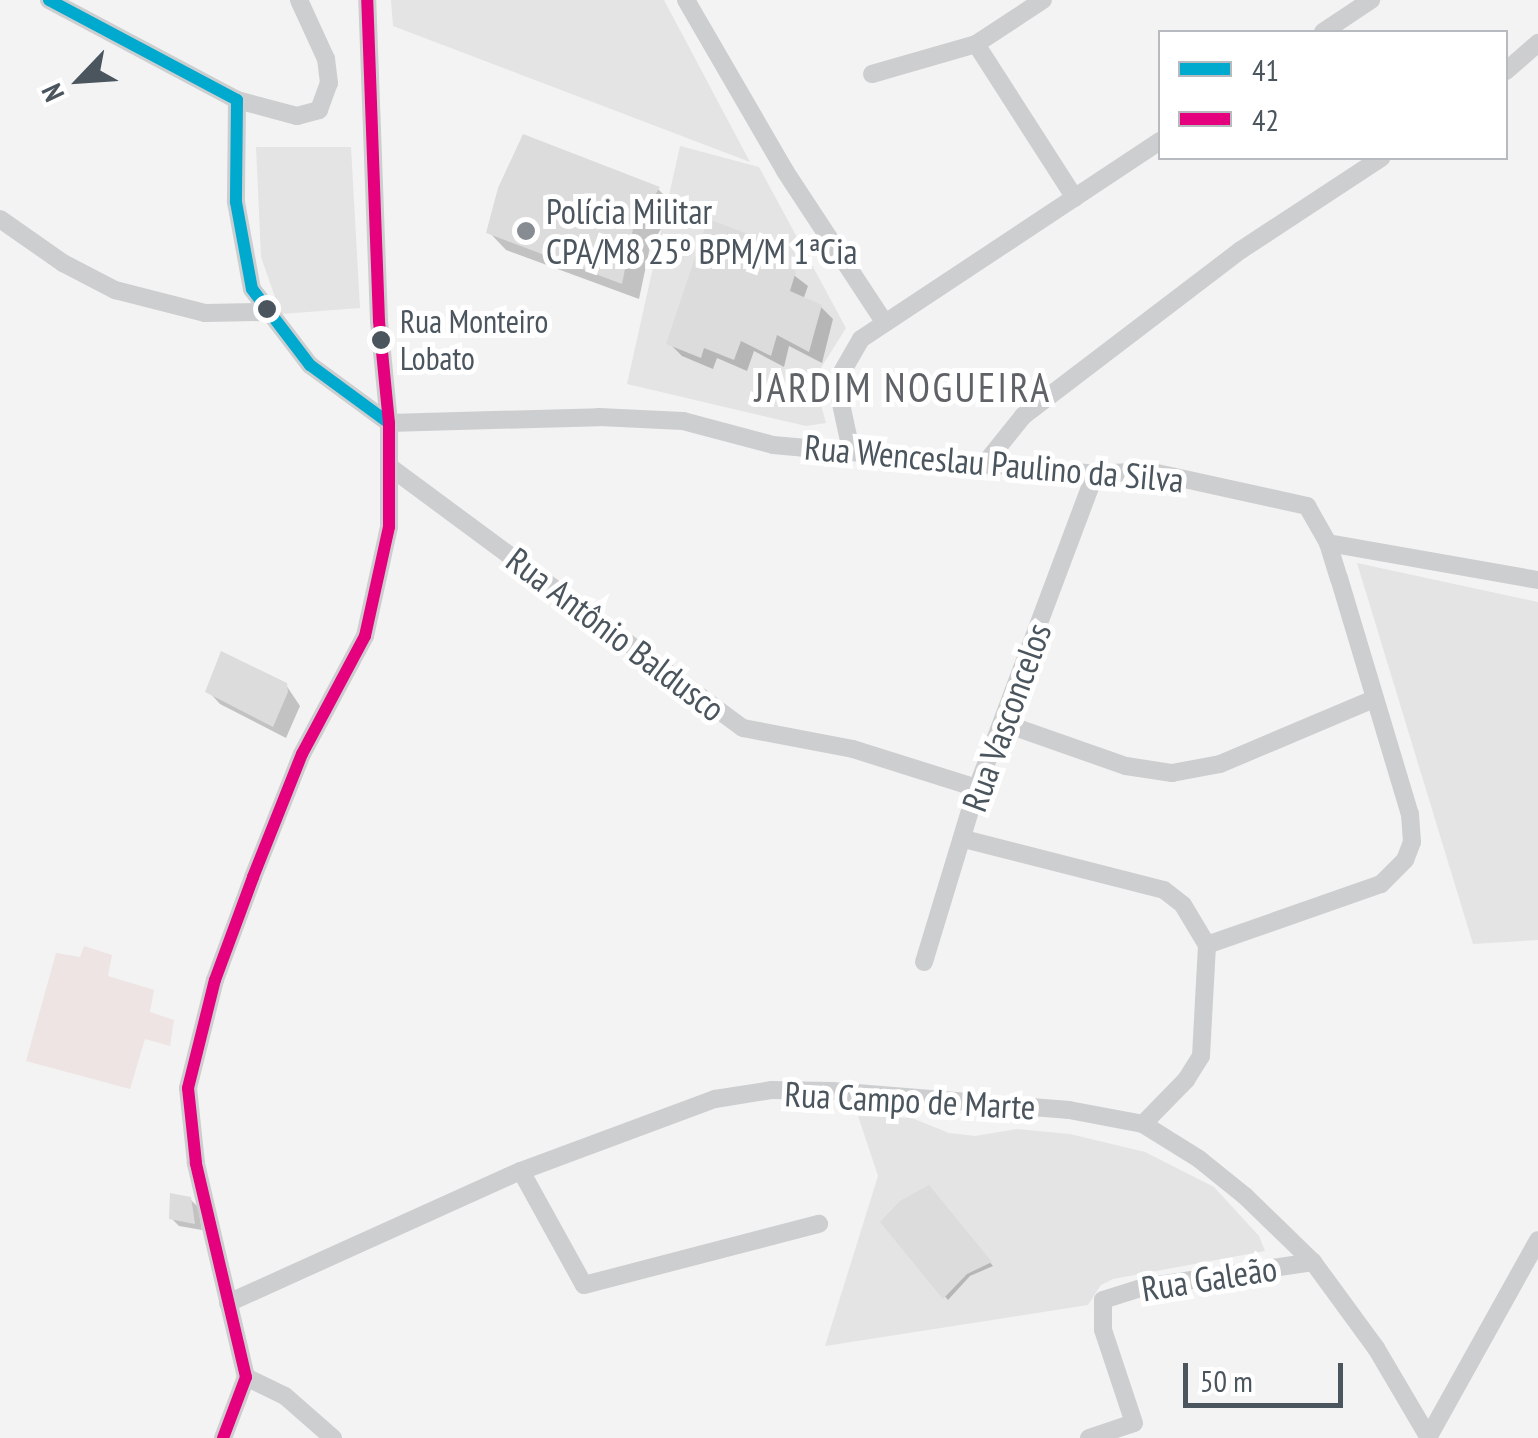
<!DOCTYPE html>
<html>
<head>
<meta charset="utf-8">
<style>
	body { margin:0 }
	#map { position:relative; width:1538px; height:1438px; overflow:hidden; background:#f3f3f3; font-family:"PT Sans Narrow",sans-serif }
	div>[style] { position:absolute }
	.education>* { inset:0; background:#e5e4e4 }
	.medical>* { inset:0; background:#ede4e3 }
	.shadow>* { inset:0; background:#0003 }
	.building>* { inset:0; background:#dcdcdd }
	.street>* { height:18px; margin:-9px; padding:0 9px; transform-origin:9px; border-radius:9px; background:#cdced0 }
	.bus-1>* { height:12px; margin:-6px; padding:0 6px; transform-origin:6px; border-radius:6px; background:#00a9ce }
	.bus-2>* { height:12px; margin:-6px; padding:0 6px; transform-origin:6px; border-radius:6px; background:#e5007d }
	.dots>* { width:28px; height:28px; translate:-50% -50%; box-sizing:border-box; border:5px solid #fff; border-radius:50% }
	span { translate:-50% -50%; white-space:nowrap; text-align:center; line-height:1.15; -webkit-text-stroke:10px #fff; paint-order:stroke }
	.bus-label { font-size:32px; color:#4b555e }
	.left { translate:0 -50%; text-align:left }
	.poi-label { font-size:35px; color:#4b555e }
	.street-label { font-size:35px; color:#4b555e }
	.quarter-label { font-size:40px; color:#5f6266; letter-spacing:2.5px }
	.legend { position:absolute; left:1158px; top:30px; width:350px; height:130px; box-sizing:border-box; background:#fff; border:2px solid #b7bbbf; margin:0; padding:12px 18px; list-style:none; font-size:30px; color:#4b555e }
	.legend li { display:flex; align-items:center; gap:20px; height:50px }
	.legend b { width:50px; border:2px solid #b7bbbf }
	.north { position:absolute; left:30px; top:30px; width:100px; height:100px; -webkit-text-stroke:8px #fff; paint-order:stroke; rotate:245deg; font-size:28px; font-weight:700; line-height:40px; text-align:center; color:#4b555e }
	.north::after { content:''; display:block; margin:auto; width:35px; height:45px; background:#4b555e; clip-path:polygon(50% 0,100% 100%,50% 72%,0 100%) }
	.scale { position:absolute; left:1183px; top:1363px; width:160px; height:45px; box-sizing:border-box; border:5px solid #4b555e; border-top:0; padding-left:12px; font-size:30px; line-height:35px; white-space:nowrap; color:#4b555e; -webkit-text-stroke:8px #fff; paint-order:stroke }
</style>
</head>
<body>
<div id="map">
	<div class="education">
		<i style="clip-path:polygon(391px 0,664px 0,750px 162px,393px 26px)"></i>
		<i style="clip-path:polygon(680px 146px,759px 167px,846px 328px,814px 379px,826px 423px,806px 426px,627px 384px)"></i>
		<i style="clip-path:polygon(256px 147px,351px 147px,360px 308px,281px 314px,261px 257px)"></i>
		<i style="clip-path:polygon(1357px 563px,1538px 602px,1538px 940px,1473px 944px)"></i>
		<i style="clip-path:polygon(858px 1116px,912px 1118px,949px 1133px,975px 1136px,1017px 1129px,1070px 1134px,1145px 1152px,1214px 1187px,1259px 1236px,1265px 1251px,1113px 1279px,1101px 1285px,1088px 1305px,825px 1346px,878px 1176px)"></i>
	</div>
	<div class="medical">
		<i style="clip-path:polygon(84px 946px,112px 955px,108px 976px,154px 990px,150px 1012px,174px 1020px,170px 1046px,145px 1039px,130px 1089px,26px 1061px,56px 953px,80px 957px)"></i>
	</div>
	<div class="shadow">
		<i style="clip-path:polygon(658px 189px,675px 206px,650px 247px,639px 299px,506px 250px,489px 232px)"></i>
		<i style="clip-path:polygon(774px 246px,786px 258px,783px 267px,808px 286px,803px 300px,821px 307px,833px 319px,822px 363px,789px 346px,784px 367px,754px 351px,747px 371px,717px 358px,713px 369px,682px 356px,669px 343px)"></i>
		<i style="clip-path:polygon(286px 685px,300px 706px,286px 738px,220px 704px,208px 691px)"></i>
		<i style="clip-path:polygon(929px 1188px,993px 1266px,970px 1276px,948px 1300px,883px 1222px)"></i>
		<i style="clip-path:polygon(190px 1199px,198px 1207px,202px 1230px,179px 1226px,171px 1218px)"></i>
	</div>
	<div class="building">
		<i style="clip-path:polygon(523px 134px,660px 187px,633px 229px,622px 284px,486px 233px,498px 188px)"></i>
		<i style="clip-path:polygon(708px 219px,775px 244px,770px 258px,796px 271px,790px 291px,822px 305px,809px 352px,777px 335px,771px 356px,741px 341px,734px 360px,704px 348px,701px 358px,666px 344px)"></i>
		<i style="clip-path:polygon(221px 651px,287px 683px,288px 692px,273px 727px,205px 692px)"></i>
		<i style="clip-path:polygon(929px 1185px,992px 1262px,967px 1274px,943px 1299px,880px 1222px,900px 1201px)"></i>
		<i style="clip-path:polygon(170px 1193px,191px 1197px,195px 1224px,169px 1219px)"></i>
	</div>
	<div class="street">
		<i style="left:49px;top:0;width:213px;rotate:28deg"></i>
		<i style="left:237px;top:100px;width:102px;rotate:90.6deg"></i>
		<i style="left:236px;top:202px;width:88px;rotate:79.6deg"></i>
		<i style="left:252px;top:289px;width:96px;rotate:52.7deg"></i>
		<i style="left:310px;top:365px;width:98px;rotate:36.3deg"></i>
		<i style="left:686px;top:0;width:198px;rotate:59.9deg"></i>
		<i style="left:785px;top:171px;width:181px;rotate:56.7deg"></i>
		<i style="left:1323px;top:32px;width:58px;rotate:-33.7deg"></i>
		<i style="left:976px;top:44px;width:183px;rotate:57.3deg"></i>
		<i style="left:1506px;top:71px;width:43px;rotate:-41.2deg"></i>
		<i style="left:872px;top:74px;width:108px;rotate:-16.1deg"></i>
		<i style="left:976px;top:44px;width:80px;rotate:-33.3deg"></i>
		<i style="left:237px;top:100px;width:62px;rotate:14.9deg"></i>
		<i style="left:297px;top:116px;width:23px;rotate:-15deg"></i>
		<i style="left:319px;top:110px;width:29px;rotate:-70deg"></i>
		<i style="left:329px;top:83px;width:24px;rotate:-97deg"></i>
		<i style="left:326px;top:59px;width:65px;rotate:-114.6deg"></i>
		<i style="left:0;top:219px;width:77px;rotate:34.9deg"></i>
		<i style="left:63px;top:263px;width:59px;rotate:27.4deg"></i>
		<i style="left:115px;top:290px;width:93px;rotate:14.3deg"></i>
		<i style="left:205px;top:313px;width:60px;rotate:-1deg"></i>
		<i style="left:389px;top:423px;width:210px;rotate:-1.6deg"></i>
		<i style="left:599px;top:417px;width:84px;rotate:2.7deg"></i>
		<i style="left:683px;top:421px;width:93px;rotate:14.9deg"></i>
		<i style="left:773px;top:445px;width:323px;rotate:5.1deg"></i>
		<i style="left:1095px;top:474px;width:53px;rotate:-3.2deg"></i>
		<i style="left:1148px;top:471px;width:163px;rotate:12.4deg"></i>
		<i style="left:1307px;top:506px;width:43px;rotate:60.4deg"></i>
		<i style="left:1328px;top:543px;width:37px;rotate:73deg"></i>
		<i style="left:1339px;top:578px;width:246px;rotate:73.3deg"></i>
		<i style="left:1410px;top:814px;width:28px;rotate:86deg"></i>
		<i style="left:1412px;top:842px;width:19px;rotate:111deg"></i>
		<i style="left:1405px;top:860px;width:34px;rotate:135deg"></i>
		<i style="left:1381px;top:884px;width:184px;rotate:160.7deg"></i>
		<i style="left:851px;top:450px;width:61px;rotate:-102.2deg"></i>
		<i style="left:838px;top:390px;width:18px;rotate:-77deg"></i>
		<i style="left:842px;top:372px;width:38px;rotate:-60deg"></i>
		<i style="left:861px;top:339px;width:359px;rotate:-33.5deg"></i>
		<i style="left:983px;top:466px;width:64px;rotate:-51.3deg"></i>
		<i style="left:1023px;top:416px;width:274px;rotate:-37.3deg"></i>
		<i style="left:1241px;top:250px;width:168px;rotate:-33.3deg"></i>
		<i style="left:390px;top:467px;width:439px;rotate:36.5deg"></i>
		<i style="left:743px;top:728px;width:112px;rotate:10.8deg"></i>
		<i style="left:853px;top:749px;width:130px;rotate:17.5deg"></i>
		<i style="left:1328px;top:543px;width:213px;rotate:10deg"></i>
		<i style="left:1003px;top:723px;width:130px;rotate:19.3deg"></i>
		<i style="left:1126px;top:766px;width:47px;rotate:8.7deg"></i>
		<i style="left:1172px;top:773px;width:49px;rotate:-10.6deg"></i>
		<i style="left:1220px;top:764px;width:167px;rotate:-22.9deg"></i>
		<i style="left:964px;top:839px;width:206px;rotate:14.3deg"></i>
		<i style="left:1164px;top:890px;width:24px;rotate:38deg"></i>
		<i style="left:1183px;top:905px;width:47px;rotate:59deg"></i>
		<i style="left:924px;top:962px;width:182px;rotate:-73.1deg"></i>
		<i style="left:977px;top:788px;width:335px;rotate:-69.4deg"></i>
		<i style="left:1143px;top:1124px;width:62px;rotate:-45.7deg"></i>
		<i style="left:1186px;top:1080px;width:28px;rotate:-58deg"></i>
		<i style="left:1201px;top:1056px;width:111px;rotate:-86.9deg"></i>
		<i style="left:521px;top:1171px;width:130px;rotate:61.1deg"></i>
		<i style="left:584px;top:1285px;width:243px;rotate:-14.6deg"></i>
		<i style="left:228px;top:1303px;width:321px;rotate:-24.3deg"></i>
		<i style="left:521px;top:1171px;width:207px;rotate:-20.4deg"></i>
		<i style="left:715px;top:1099px;width:58px;rotate:-9deg"></i>
		<i style="left:772px;top:1090px;width:60px;rotate:1deg"></i>
		<i style="left:832px;top:1091px;width:238px;rotate:4.6deg"></i>
		<i style="left:1069px;top:1110px;width:75px;rotate:10.7deg"></i>
		<i style="left:1143px;top:1124px;width:66px;rotate:32deg"></i>
		<i style="left:1199px;top:1159px;width:59px;rotate:38.8deg"></i>
		<i style="left:1245px;top:1196px;width:95px;rotate:44.1deg"></i>
		<i style="left:1313px;top:1262px;width:107px;rotate:53.8deg"></i>
		<i style="left:1376px;top:1348px;width:104px;rotate:59.5deg"></i>
		<i style="left:246px;top:1377px;width:43px;rotate:26deg"></i>
		<i style="left:285px;top:1396px;width:64px;rotate:41.2deg"></i>
		<i style="left:1429px;top:1436px;width:224px;rotate:-60.9deg"></i>
		<i style="left:223px;top:1438px;width:65px;rotate:-69.3deg"></i>
		<i style="left:246px;top:1377px;width:220px;rotate:-103.2deg"></i>
		<i style="left:196px;top:1163px;width:75px;rotate:-96.1deg"></i>
		<i style="left:188px;top:1088px;width:111px;rotate:-76deg"></i>
		<i style="left:215px;top:980px;width:110px;rotate:-69.7deg"></i>
		<i style="left:253px;top:877px;width:132px;rotate:-68.3deg"></i>
		<i style="left:302px;top:754px;width:134px;rotate:-61.9deg"></i>
		<i style="left:365px;top:636px;width:112px;rotate:-77.6deg"></i>
		<i style="left:389px;top:527px;width:104px;rotate:-90deg"></i>
		<i style="left:389px;top:423px;width:102px;rotate:-95.6deg"></i>
		<i style="left:379px;top:321px;width:321px;rotate:-92.1deg"></i>
		<i style="left:1089px;top:1438px;width:47px;rotate:-18.4deg"></i>
		<i style="left:1134px;top:1423px;width:98px;rotate:-108.4deg"></i>
		<i style="left:1103px;top:1330px;width:30px;rotate:-90deg"></i>
		<i style="left:1103px;top:1300px;width:43px;rotate:-17.6deg"></i>
		<i style="left:1144px;top:1287px;width:171px;rotate:-8.4deg"></i>
	</div>
	<div class="bus-1">
		<i style="left:49px;top:0;width:213px;rotate:28deg"></i>
		<i style="left:237px;top:100px;width:102px;rotate:90.6deg"></i>
		<i style="left:236px;top:202px;width:88px;rotate:79.6deg"></i>
		<i style="left:252px;top:289px;width:96px;rotate:52.7deg"></i>
		<i style="left:310px;top:365px;width:98px;rotate:36.3deg"></i>
	</div>
	<div class="bus-2">
		<i style="left:223px;top:1438px;width:65px;rotate:-69.3deg"></i>
		<i style="left:246px;top:1377px;width:220px;rotate:-103.2deg"></i>
		<i style="left:196px;top:1163px;width:75px;rotate:-96.1deg"></i>
		<i style="left:188px;top:1088px;width:111px;rotate:-76deg"></i>
		<i style="left:215px;top:980px;width:110px;rotate:-69.7deg"></i>
		<i style="left:253px;top:877px;width:132px;rotate:-68.3deg"></i>
		<i style="left:302px;top:754px;width:134px;rotate:-61.9deg"></i>
		<i style="left:365px;top:636px;width:112px;rotate:-77.6deg"></i>
		<i style="left:389px;top:527px;width:104px;rotate:-90deg"></i>
		<i style="left:389px;top:423px;width:102px;rotate:-95.6deg"></i>
		<i style="left:379px;top:321px;width:321px;rotate:-92.1deg"></i>
	</div>
	<div class="dots">
		<i style="left:526px;top:231px;background:#868c92"></i>
		<i style="left:267px;top:309px;background:#4b555e"></i>
		<i style="left:381px;top:340px;background:#4b555e"></i>
	</div>
	<div class="bus-label">
		<span class="left" style="left:400px;top:340px">Rua Monteiro<br>Lobato</span>
	</div>
	<div class="poi-label">
		<span class="left" style="left:546px;top:231px">Polícia Militar<br>CPA/M8 25º BPM/M 1ªCia</span>
	</div>
	<div class="street-label">
		<span style="left:994px;top:463px;rotate:5deg">Rua Wenceslau Paulino da Silva</span>
		<span style="left:616px;top:634px;rotate:37deg">Rua Antônio Baldusco</span>
		<span style="left:1006px;top:717px;rotate:-70deg">Rua Vasconcelos</span>
		<span style="left:910px;top:1100px;rotate:3deg">Rua Campo de Marte</span>
		<span style="left:1209px;top:1278px;rotate:-9deg">Rua Galeão</span>
	</div>
	<div class="quarter-label">
		<span style="left:903px;top:387px">JARDIM NOGUEIRA</span>
	</div>
	<ul class="legend">
	<li><b style="height:12px;background:#00a9ce"></b>41</li>
	<li><b style="height:12px;background:#e5007d"></b>42</li>
	</ul>
	<div class="north">N</div>
	<div class="scale">50 m</div>
</div>
</body>
</html>
